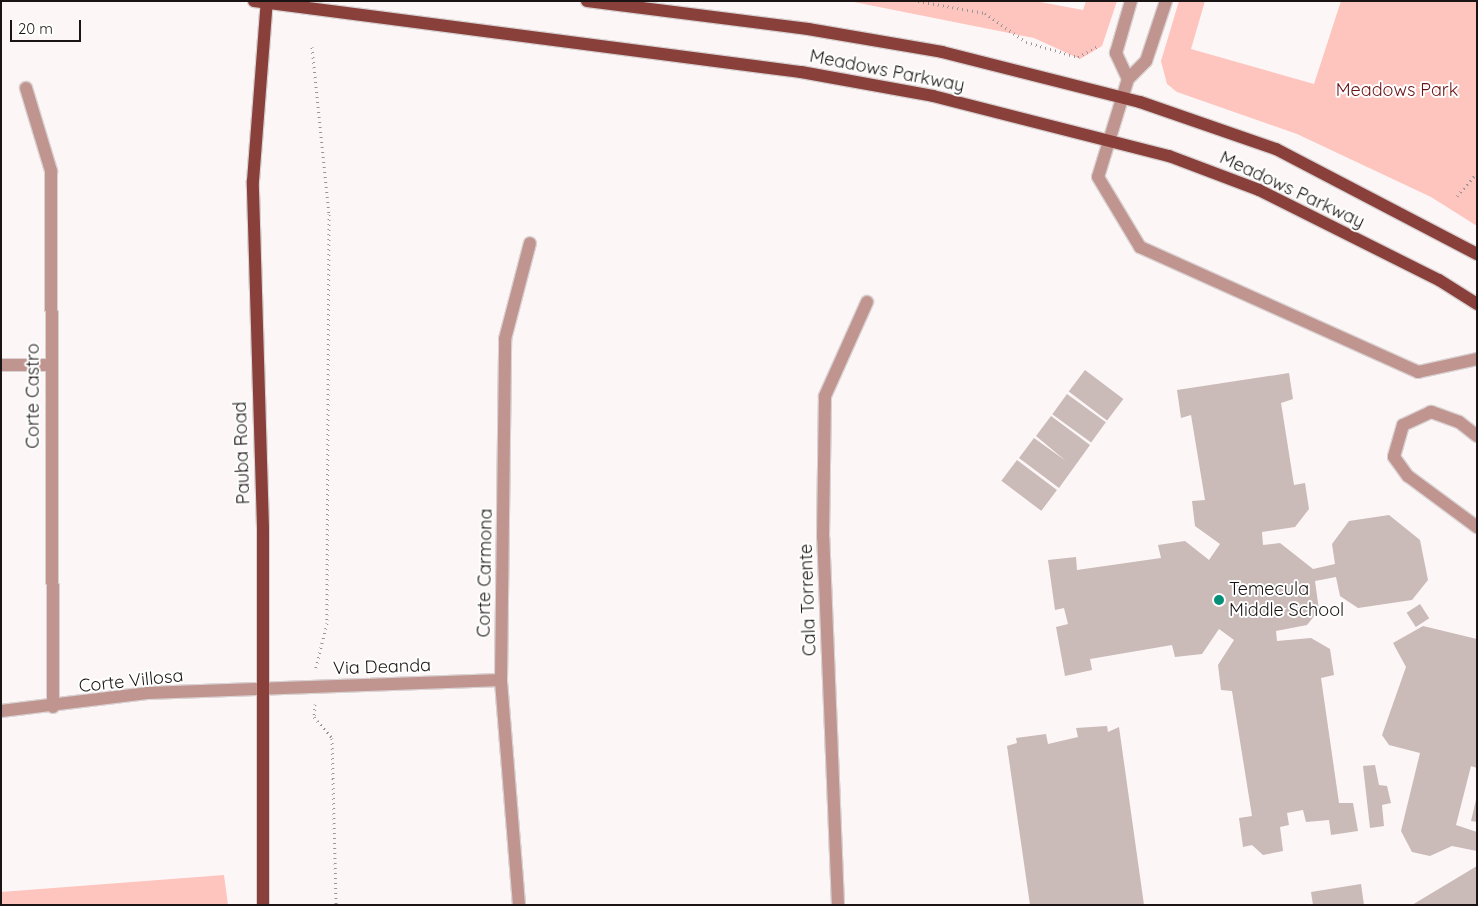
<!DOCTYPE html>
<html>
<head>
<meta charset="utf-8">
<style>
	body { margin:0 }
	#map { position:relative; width:1478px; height:906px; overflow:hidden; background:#fdf6f6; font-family:Quicksand,sans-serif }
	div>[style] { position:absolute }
	.green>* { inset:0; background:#fec4be }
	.building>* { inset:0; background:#cabab8; transform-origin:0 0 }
	.path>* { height:3px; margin-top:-1.5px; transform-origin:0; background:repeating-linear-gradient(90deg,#9c9696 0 1px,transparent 0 5px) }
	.roads { filter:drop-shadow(1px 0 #d9d2d2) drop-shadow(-1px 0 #d9d2d2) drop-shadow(0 1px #d9d2d2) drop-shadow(0 -1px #d9d2d2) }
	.minor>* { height:12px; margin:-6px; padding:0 6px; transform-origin:6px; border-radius:6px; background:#c0948f }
	.major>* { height:12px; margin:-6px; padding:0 6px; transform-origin:6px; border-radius:6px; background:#893f3a }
	.dots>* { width:14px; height:14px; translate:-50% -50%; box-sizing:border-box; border:2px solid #fff; border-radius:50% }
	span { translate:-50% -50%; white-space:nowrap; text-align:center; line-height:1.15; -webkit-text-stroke:4px #fff; paint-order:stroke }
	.street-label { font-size:18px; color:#1a1514 }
	.park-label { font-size:18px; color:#691214 }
	.poi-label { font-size:18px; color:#1a1514 }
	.left { translate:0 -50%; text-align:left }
	.frame { position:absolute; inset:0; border:2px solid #1a1514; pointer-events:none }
	.scale { position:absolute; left:10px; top:20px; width:71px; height:22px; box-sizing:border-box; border:2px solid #1a1514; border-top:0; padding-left:6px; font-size:15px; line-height:18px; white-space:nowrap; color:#1a1514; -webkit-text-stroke:4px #fff; paint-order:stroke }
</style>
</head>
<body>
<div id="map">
	<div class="green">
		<i style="clip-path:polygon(849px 1px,1035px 1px,1083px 10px,1086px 1px,1117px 1px,1102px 46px,1080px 59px,1034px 38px)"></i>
		<i style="clip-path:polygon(1179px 1px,1205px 1px,1191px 49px,1314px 84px,1341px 1px,1477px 1px,1477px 226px,1431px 197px,1297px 134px,1177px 92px,1167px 84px,1161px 61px)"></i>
		<i style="clip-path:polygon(224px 875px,228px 905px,1px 905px,1px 892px)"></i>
	</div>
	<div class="building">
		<i style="left:1085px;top:370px;width:48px;height:27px;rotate:37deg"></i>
		<i style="clip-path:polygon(1289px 373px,1293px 399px,1281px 403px,1294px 485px,1305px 483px,1309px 509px,1295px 527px,1262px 532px,1263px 545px,1280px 543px,1313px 569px,1335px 564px,1332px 544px,1349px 521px,1389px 515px,1420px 540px,1428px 580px,1412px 600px,1358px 608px,1340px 596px,1336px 577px,1315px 581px,1319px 610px,1307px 625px,1276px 631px,1277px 641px,1311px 638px,1330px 649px,1334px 675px,1321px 678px,1339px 803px,1353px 803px,1358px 831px,1331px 835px,1329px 820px,1306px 822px,1303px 810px,1287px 813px,1289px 825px,1280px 827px,1283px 851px,1263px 855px,1252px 845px,1243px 847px,1239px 818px,1252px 816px,1232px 691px,1221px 690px,1218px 665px,1234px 640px,1219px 629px,1202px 654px,1175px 657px,1172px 645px,1090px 659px,1092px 670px,1065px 676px,1056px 627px,1068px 624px,1064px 608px,1055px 610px,1048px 560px,1076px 557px,1077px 570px,1161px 558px,1158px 545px,1185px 541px,1209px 560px,1220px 544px,1195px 526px,1192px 501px,1205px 500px,1191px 415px,1181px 418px,1177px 390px)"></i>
		<i style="left:1067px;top:394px;width:48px;height:25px;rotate:36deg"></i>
		<i style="clip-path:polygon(1051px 416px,1090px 445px,1059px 488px,1019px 458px,1034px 438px,1066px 461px,1036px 436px)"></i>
		<i style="left:1017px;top:460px;width:50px;height:26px;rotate:37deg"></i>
		<i style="left:1420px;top:604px;width:17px;height:16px;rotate:57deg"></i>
		<i style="clip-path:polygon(1423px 626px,1477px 639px,1477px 768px,1471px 766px,1456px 825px,1477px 832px,1477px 851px,1452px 846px,1430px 856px,1412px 852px,1401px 831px,1420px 753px,1389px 745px,1382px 735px,1406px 667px,1393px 643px)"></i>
		<i style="clip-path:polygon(1107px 726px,1108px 732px,1119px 727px,1144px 905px,1030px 905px,1007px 746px,1017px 743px,1016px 738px,1046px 734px,1048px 744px,1078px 737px,1076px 728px)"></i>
		<i style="clip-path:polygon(1375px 765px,1379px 785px,1387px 786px,1391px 803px,1382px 805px,1384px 826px,1370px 828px,1363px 766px)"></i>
		<i style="clip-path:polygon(1476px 800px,1477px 800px,1477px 822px,1471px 821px)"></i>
		<i style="clip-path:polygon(1477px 866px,1477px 905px,1412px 905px)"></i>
		<i style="clip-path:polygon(1361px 884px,1364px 905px,1313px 905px,1311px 892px)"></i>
	</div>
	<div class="path">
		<i style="left:918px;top:1px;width:68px;rotate:10.2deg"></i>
		<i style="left:985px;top:13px;width:50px;rotate:35.3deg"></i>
		<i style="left:1026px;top:42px;width:54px;rotate:16.1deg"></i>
		<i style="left:1078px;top:57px;width:23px;rotate:-29deg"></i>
		<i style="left:312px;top:47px;width:168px;rotate:84.2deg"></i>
		<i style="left:329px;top:214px;width:409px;rotate:90.3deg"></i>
		<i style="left:327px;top:623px;width:49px;rotate:104deg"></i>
		<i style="left:1457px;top:196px;width:30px;rotate:-49deg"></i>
		<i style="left:315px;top:704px;width:13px;rotate:94deg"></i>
		<i style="left:314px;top:717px;width:28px;rotate:49deg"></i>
		<i style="left:332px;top:738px;width:167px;rotate:88.6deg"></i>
	</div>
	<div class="roads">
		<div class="minor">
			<i style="left:1166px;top:1px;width:63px;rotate:108.4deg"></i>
			<i style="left:1146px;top:61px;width:25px;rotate:135deg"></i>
			<i style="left:1128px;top:79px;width:102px;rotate:107deg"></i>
			<i style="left:1098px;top:177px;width:82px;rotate:59deg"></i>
			<i style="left:1140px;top:247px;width:305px;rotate:24.2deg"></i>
			<i style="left:1418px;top:372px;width:60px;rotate:-12.4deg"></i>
			<i style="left:1128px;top:79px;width:29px;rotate:-115deg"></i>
			<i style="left:1116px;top:53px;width:54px;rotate:-73.9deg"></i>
			<i style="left:26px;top:88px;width:87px;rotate:73.2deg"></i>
			<i style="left:51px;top:171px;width:536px;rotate:89.79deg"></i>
			<i style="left:1px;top:365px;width:49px"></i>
			<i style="left:1477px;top:436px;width:23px;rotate:-142deg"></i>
			<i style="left:1459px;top:422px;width:30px;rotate:-160deg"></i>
			<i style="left:1431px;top:412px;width:31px;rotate:155deg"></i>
			<i style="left:1403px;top:425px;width:33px;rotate:106deg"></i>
			<i style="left:1394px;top:457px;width:24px;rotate:54deg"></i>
			<i style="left:1408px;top:476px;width:86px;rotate:36.5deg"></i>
			<i style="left:1px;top:711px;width:147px;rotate:-7deg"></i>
			<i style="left:147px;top:693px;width:354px;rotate:-2.1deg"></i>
			<i style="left:519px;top:905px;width:226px;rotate:-94.6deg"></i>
			<i style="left:501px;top:680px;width:341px;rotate:-89.3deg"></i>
			<i style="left:505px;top:339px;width:99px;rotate:-75.4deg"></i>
			<i style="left:838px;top:905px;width:368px;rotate:-92.3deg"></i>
			<i style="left:823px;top:537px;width:141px;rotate:-89.2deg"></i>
			<i style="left:825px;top:396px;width:103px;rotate:-65.9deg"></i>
		</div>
		<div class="major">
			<i style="left:254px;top:1px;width:552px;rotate:7.4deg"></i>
			<i style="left:801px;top:72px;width:134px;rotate:10.3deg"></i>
			<i style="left:933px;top:96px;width:244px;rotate:14.3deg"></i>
			<i style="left:1169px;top:156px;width:96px;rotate:20.7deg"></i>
			<i style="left:1259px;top:190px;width:201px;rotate:26.6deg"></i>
			<i style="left:1439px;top:280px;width:45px;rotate:32.3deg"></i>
			<i style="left:587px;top:1px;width:223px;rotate:7.2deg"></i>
			<i style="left:808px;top:29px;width:136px;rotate:9.7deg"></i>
			<i style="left:942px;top:52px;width:204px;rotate:14.2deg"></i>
			<i style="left:1140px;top:102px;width:144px;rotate:19.1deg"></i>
			<i style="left:1276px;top:149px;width:227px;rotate:27.6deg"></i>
			<i style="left:263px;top:905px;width:377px;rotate:-90deg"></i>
			<i style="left:263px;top:528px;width:347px;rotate:-91.7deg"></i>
			<i style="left:253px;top:181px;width:181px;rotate:-85.6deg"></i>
		</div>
	</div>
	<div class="dots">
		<i style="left:1219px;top:600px;background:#068f78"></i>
	</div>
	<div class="street-label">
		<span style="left:887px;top:71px;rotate:11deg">Meadows Parkway</span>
		<span style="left:1292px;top:190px;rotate:25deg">Meadows Parkway</span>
		<span style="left:33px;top:396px;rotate:-90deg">Corte Castro</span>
		<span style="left:242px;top:453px;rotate:-92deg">Pauba Road</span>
		<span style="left:485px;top:573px;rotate:-89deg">Corte Carmona</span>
		<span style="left:808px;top:600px;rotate:-92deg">Cala Torrente</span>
		<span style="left:382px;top:667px;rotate:-2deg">Via Deanda</span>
		<span style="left:131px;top:681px;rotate:-6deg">Corte Villosa</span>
	</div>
	<div class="park-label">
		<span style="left:1397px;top:90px">Meadows Park</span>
	</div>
	<div class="poi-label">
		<span class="left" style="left:1229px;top:600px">Temecula<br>Middle School</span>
	</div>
	<div class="frame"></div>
	<div class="scale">20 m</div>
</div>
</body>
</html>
